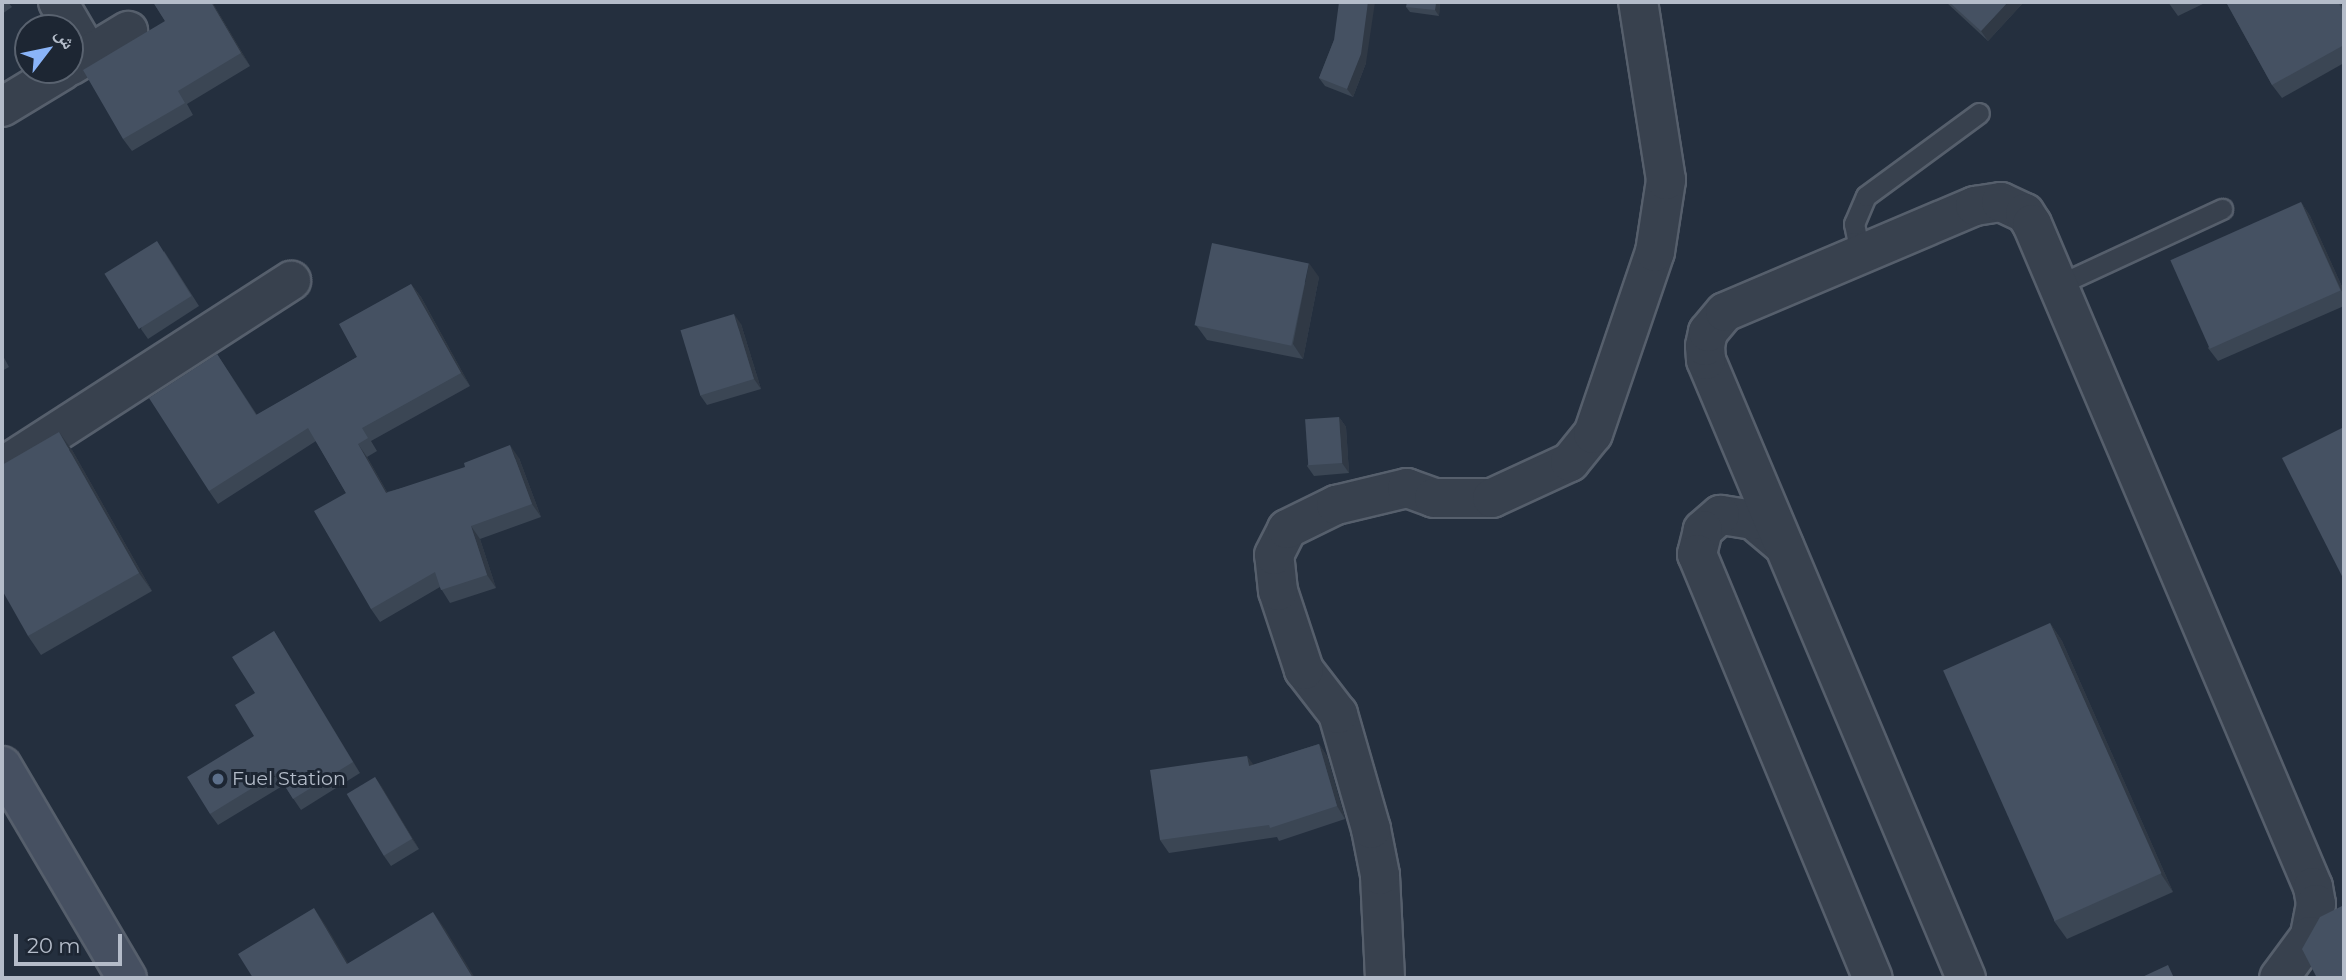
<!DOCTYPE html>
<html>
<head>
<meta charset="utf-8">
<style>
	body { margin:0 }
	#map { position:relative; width:2346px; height:980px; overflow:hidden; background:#242f3e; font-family:Montserrat,"Noto Naskh Arabic",sans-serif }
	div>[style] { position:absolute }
	.roads { filter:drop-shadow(2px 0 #565f6c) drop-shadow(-2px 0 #565f6c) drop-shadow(0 2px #565f6c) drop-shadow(0 -2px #565f6c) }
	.service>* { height:19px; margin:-9.5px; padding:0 9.5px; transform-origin:9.5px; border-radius:9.5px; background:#38414e }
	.minor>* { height:38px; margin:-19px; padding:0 19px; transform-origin:19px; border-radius:19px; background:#38414e }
	.secondary>* { height:38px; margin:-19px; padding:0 19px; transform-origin:19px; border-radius:19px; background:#465061 }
	.wall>* { inset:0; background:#3b4654 }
	.shaded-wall>* { inset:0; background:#303945 }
	.building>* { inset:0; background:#455162; transform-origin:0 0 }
	.dots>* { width:19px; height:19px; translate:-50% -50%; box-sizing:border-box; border:4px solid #1d2633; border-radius:50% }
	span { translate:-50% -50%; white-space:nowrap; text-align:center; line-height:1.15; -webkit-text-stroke:6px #1d2633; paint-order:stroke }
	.poi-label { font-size:19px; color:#b4bcc9 }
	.left { translate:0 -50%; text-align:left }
	.frame { position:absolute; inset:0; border:4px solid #b4bcc9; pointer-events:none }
	.north { position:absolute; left:14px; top:14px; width:70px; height:70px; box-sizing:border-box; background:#1d2633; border:2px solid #59626f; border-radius:50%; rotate:58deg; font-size:19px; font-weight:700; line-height:28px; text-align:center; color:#b4bcc9 }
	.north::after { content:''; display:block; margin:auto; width:24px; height:32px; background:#8ab4f8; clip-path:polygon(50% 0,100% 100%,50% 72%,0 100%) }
	.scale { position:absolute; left:14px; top:934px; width:108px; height:32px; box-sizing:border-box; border:4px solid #b4bcc9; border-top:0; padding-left:9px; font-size:21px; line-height:24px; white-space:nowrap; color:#b4bcc9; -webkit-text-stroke:5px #1d2633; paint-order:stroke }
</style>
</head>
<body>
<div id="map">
	<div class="roads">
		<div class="service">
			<i style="left:1860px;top:254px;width:31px;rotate:-101deg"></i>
			<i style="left:1854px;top:224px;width:30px;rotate:-67deg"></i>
			<i style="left:1866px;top:196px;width:140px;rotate:-36.3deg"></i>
			<i style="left:2058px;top:285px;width:181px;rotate:-24.9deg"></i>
		</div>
		<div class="minor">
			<i style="left:58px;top:2px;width:61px;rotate:59.7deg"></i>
			<i style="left:70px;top:66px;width:68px;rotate:-31.1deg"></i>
			<i style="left:2px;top:107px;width:71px;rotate:-31.2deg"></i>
			<i style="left:2px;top:467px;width:344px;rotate:-32.8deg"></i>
			<i style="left:1784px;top:546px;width:40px;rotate:-140deg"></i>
			<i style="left:1753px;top:520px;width:33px;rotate:-171deg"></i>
			<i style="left:1720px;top:515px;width:23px;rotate:139deg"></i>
			<i style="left:1703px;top:530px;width:25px;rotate:104deg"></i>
			<i style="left:1697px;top:554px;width:459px;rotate:67.5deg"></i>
			<i style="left:1385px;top:978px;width:103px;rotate:-92.8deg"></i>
			<i style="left:1380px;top:875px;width:47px;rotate:-101.1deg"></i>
			<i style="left:1371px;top:829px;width:120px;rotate:-106deg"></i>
			<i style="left:1338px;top:714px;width:56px;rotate:-127.7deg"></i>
			<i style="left:1304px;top:670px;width:83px;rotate:-108.2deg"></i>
			<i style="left:1278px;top:591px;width:36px;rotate:-96deg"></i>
			<i style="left:1274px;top:555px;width:29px;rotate:-63deg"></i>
			<i style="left:1287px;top:529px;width:55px;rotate:-26.1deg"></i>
			<i style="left:1336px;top:505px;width:73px;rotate:-13.5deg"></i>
			<i style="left:1407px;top:488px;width:29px;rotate:20deg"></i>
			<i style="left:1434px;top:498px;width:58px"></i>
			<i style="left:1492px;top:498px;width:86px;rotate:-24.8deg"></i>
			<i style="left:1570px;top:462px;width:36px;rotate:-51deg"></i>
			<i style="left:1593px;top:434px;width:192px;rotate:-71.2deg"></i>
			<i style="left:1655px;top:252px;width:73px;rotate:-81.3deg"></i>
			<i style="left:1666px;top:180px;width:180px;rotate:-98.9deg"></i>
			<i style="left:1966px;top:978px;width:670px;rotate:-112.82deg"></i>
			<i style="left:1706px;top:360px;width:14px;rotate:-94deg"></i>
			<i style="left:1705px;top:346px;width:14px;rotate:-78deg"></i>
			<i style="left:1708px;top:332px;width:26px;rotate:-50deg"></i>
			<i style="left:1725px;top:312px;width:272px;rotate:-23deg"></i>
			<i style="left:1975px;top:206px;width:26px;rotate:-9deg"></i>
			<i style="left:2001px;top:202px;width:26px;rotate:25deg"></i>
			<i style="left:2025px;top:213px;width:13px;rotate:58deg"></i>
			<i style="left:2032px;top:224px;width:720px;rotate:67.03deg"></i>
			<i style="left:2313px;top:887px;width:17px;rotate:80deg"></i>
			<i style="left:2316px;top:904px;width:33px;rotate:101deg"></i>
			<i style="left:2310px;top:936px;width:52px;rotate:126.4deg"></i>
		</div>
		<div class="secondary">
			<i style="left:2px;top:766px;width:246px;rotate:59.5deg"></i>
		</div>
	</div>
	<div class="wall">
		<i style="clip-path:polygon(2px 2px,8px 2px,12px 7px,2px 14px)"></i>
		<i style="clip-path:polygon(153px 2px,212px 2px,250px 66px,187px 104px,193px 115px,132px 151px,123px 139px,165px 21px)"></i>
		<i style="clip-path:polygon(1440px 2px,1439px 16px,1410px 12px,1406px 7px)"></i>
		<i style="clip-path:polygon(1946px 2px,2021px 2px,2022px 4px,1988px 41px)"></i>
		<i style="clip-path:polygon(2168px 2px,2207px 2px,2178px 16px)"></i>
		<i style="clip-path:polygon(2226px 2px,2340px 2px,2344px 10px,2344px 63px,2282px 98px,2272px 85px)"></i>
		<i style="clip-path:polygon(1334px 40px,1366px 63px,1353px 97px,1325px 86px,1319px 78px)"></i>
		<i style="clip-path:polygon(2301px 202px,2310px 216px,2344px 291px,2344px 306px,2218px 361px,2208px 348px)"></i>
		<i style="clip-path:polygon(164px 251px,199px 306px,148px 339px,141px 329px)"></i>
		<i style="clip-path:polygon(1319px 277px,1303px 359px,1207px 340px,1196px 325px)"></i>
		<i style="clip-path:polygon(411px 284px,421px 297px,470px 386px,371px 441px,377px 451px,367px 457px,387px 492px,519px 458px,541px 517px,480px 539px,496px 588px,450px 603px,440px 587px,380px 622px,371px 609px,346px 493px,316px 441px,218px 504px,209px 491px,217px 354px,257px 415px,357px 357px)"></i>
		<i style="clip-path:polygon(741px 324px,761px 389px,707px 405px,700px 395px)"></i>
		<i style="clip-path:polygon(2px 354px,9px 367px,2px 371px)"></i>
		<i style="clip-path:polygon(1339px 417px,1346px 427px,1349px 473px,1314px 476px,1307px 466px)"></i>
		<i style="clip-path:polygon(72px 450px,152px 591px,41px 655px,28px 636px)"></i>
		<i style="clip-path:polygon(2050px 623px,2062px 641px,2173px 892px,2067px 939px,2054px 921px)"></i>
		<i style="clip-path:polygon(274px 631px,360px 773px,301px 810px,284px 785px,218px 825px,210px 814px,254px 736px,255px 693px)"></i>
		<i style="clip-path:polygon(1319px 744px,1327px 756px,1345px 819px,1279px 841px,1277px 837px,1169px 853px,1160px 840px,1247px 756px,1253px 765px)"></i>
		<i style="clip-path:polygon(375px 777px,419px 849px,391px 866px,384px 856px)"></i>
	</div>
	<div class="shaded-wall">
		<i style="clip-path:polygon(211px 2px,212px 2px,250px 66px,241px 53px)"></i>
		<i style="clip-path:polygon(1368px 2px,1375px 2px,1366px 63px,1353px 97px,1347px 89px)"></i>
		<i style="clip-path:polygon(1436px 2px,1440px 2px,1439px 16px,1435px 10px)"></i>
		<i style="clip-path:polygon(2008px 2px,2021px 2px,2022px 4px,1988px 41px,1981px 31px)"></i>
		<i style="clip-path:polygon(2301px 202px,2310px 216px,2344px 291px,2344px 295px,2341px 290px)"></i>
		<i style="clip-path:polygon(1309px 263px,1319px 277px,1303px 359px,1293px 344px)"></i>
		<i style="clip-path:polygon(411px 284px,421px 297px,470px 386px,461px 373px)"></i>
		<i style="clip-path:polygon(734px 314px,741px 324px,761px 389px,754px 379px)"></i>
		<i style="clip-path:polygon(1339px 417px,1346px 427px,1349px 473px,1342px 463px)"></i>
		<i style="clip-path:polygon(59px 432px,72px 450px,152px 591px,139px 573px)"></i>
		<i style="clip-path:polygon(358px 444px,367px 457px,395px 506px,386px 493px)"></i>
		<i style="clip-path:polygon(510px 445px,519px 458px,541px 517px,532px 504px)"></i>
		<i style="clip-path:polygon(471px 526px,480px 539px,496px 588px,487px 575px)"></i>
		<i style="clip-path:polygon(2050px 623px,2062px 641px,2173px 892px,2161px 874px)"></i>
		<i style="clip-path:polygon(274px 631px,281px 642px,360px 773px,353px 762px)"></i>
		<i style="clip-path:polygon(1319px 744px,1327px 756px,1345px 819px,1337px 806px)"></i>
		<i style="clip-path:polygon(1247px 756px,1256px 768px,1249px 766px)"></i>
		<i style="clip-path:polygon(375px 777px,382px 787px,419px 849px,412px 839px)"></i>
		<i style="clip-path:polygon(314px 908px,326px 926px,357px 978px,347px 964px)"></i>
		<i style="clip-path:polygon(433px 912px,445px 929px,475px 978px,473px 978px)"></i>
	</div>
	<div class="building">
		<i style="clip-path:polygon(153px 2px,211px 2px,241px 53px,178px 91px,185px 103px,123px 139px,83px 70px,165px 21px)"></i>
		<i style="clip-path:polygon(1339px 2px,1368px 2px,1361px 54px,1347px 89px,1319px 78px,1334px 40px)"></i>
		<i style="clip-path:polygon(1407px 2px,1436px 2px,1435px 10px,1406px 7px)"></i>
		<i style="clip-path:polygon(1949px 2px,2008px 2px,1981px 31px)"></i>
		<i style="clip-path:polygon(2226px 2px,2338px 2px,2344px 13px,2344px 45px,2272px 85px)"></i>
		<i style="left:2301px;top:202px;width:97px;height:143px;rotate:66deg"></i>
		<i style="left:157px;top:241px;width:65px;height:62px;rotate:58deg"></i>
		<i style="left:1212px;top:243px;width:99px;height:84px;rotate:12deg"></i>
		<i style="clip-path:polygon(411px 284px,461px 373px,362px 428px,368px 438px,358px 444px,386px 493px,465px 467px,464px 463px,510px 445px,532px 504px,471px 526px,487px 575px,441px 590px,435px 572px,371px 609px,314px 511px,346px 493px,308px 428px,209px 491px,149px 398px,217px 354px,256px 415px,357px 357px,339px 324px)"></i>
		<i style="left:734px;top:314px;width:68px;height:56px;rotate:73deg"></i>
		<i style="left:1339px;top:417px;width:46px;height:34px;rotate:86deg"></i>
		<i style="clip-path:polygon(2344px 427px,2344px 580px,2282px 458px)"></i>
		<i style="clip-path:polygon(59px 432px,139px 573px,28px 636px,2px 590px,2px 465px)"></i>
		<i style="left:2050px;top:623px;width:274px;height:117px;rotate:66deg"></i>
		<i style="clip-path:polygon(274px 631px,353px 762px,293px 799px,277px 773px,210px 814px,187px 777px,254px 736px,235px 705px,255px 693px,232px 657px)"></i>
		<i style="clip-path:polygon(1319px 744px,1337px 806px,1270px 828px,1269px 825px,1160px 840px,1150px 770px,1247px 756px,1249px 766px)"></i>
		<i style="left:375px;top:777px;width:72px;height:33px;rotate:59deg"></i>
		<i style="clip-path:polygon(2344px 905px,2344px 978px,2317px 978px,2302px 949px,2320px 917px)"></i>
		<i style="clip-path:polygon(314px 908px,347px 964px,433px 912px,473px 978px,253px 978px,238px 954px)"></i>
		<i style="clip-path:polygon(2168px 965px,2174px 978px,2140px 978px)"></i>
	</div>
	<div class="dots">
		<i style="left:218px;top:779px;background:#5c6f8a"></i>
	</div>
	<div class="poi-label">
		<span class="left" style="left:232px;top:779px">Fuel Station</span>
	</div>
	<div class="frame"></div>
	<div class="north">ش</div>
	<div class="scale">20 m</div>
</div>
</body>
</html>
